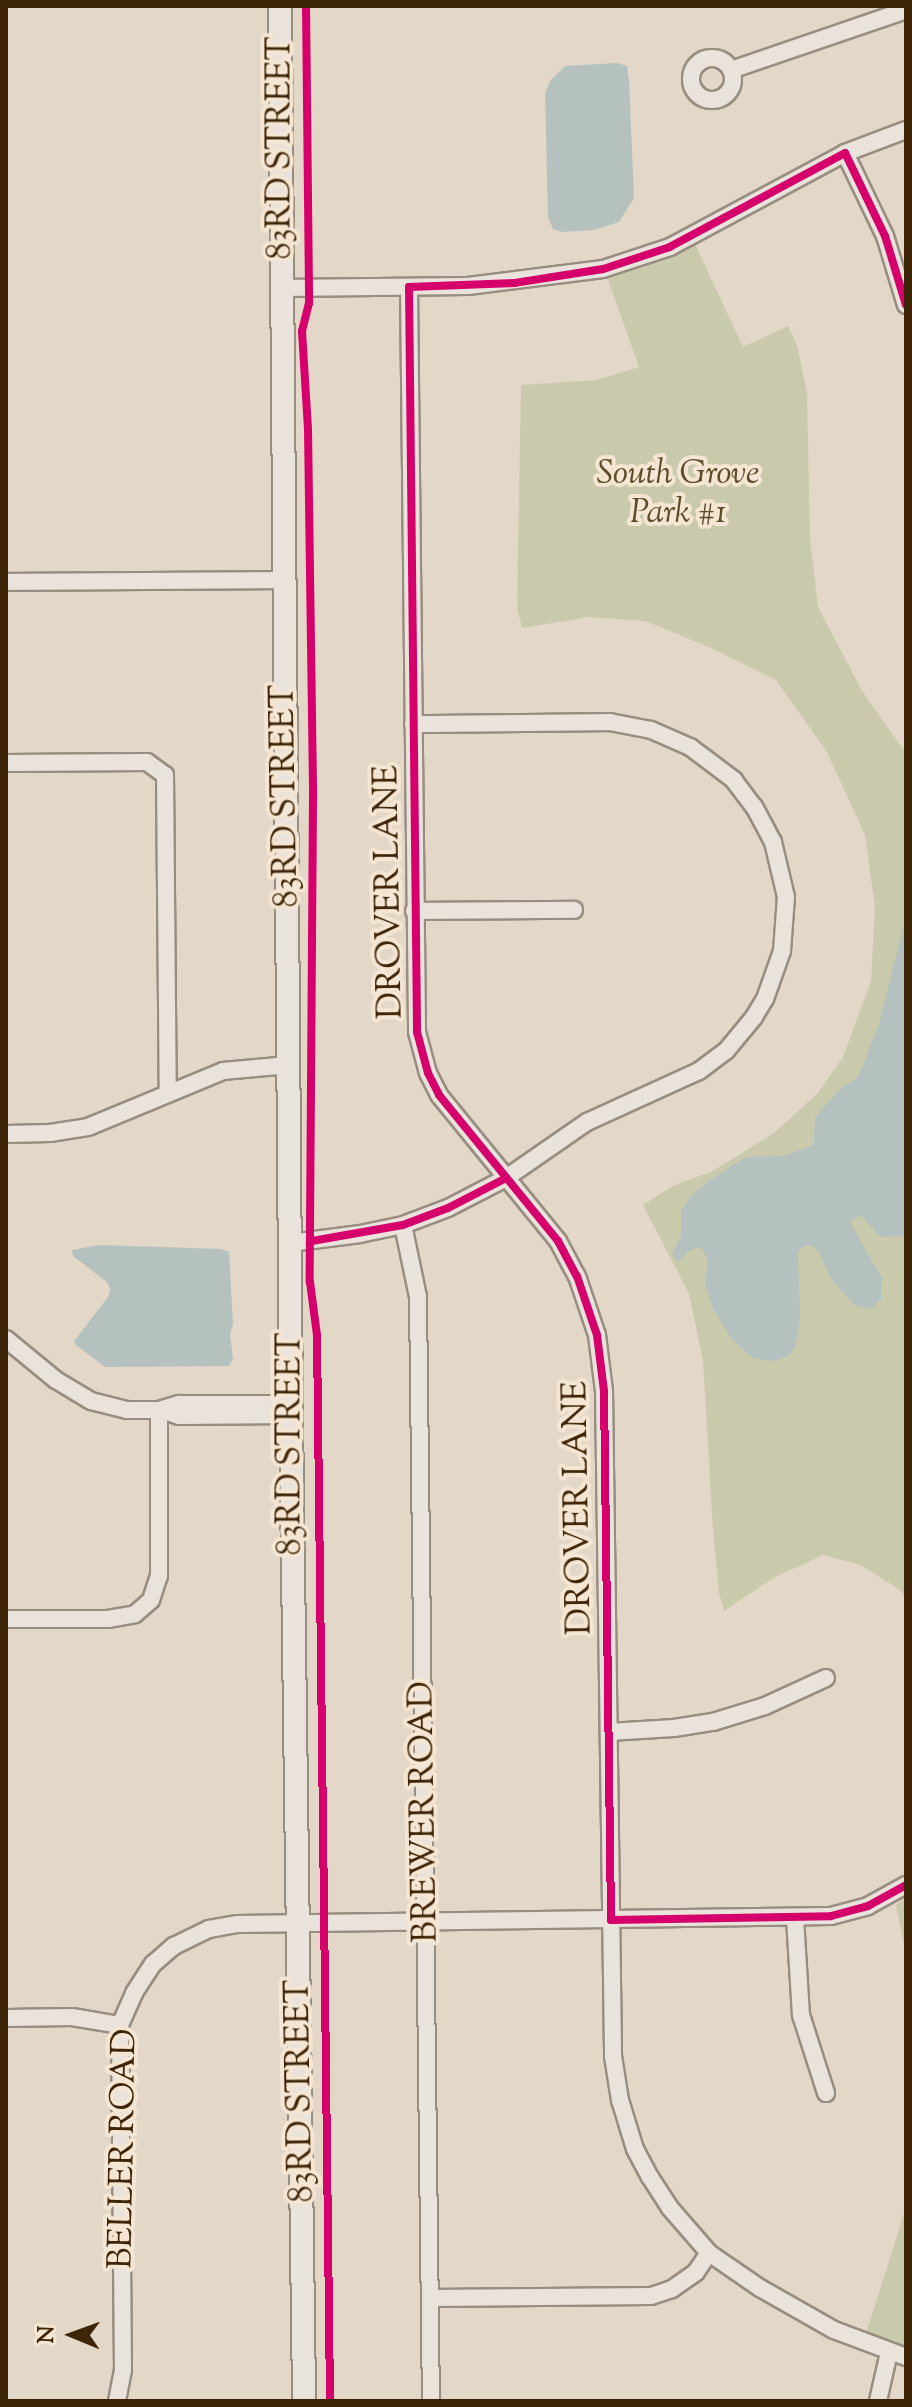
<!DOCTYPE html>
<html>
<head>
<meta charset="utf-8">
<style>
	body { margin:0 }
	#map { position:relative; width:912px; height:2407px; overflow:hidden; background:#e3d7c7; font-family:"Sorts Mill Goudy",serif }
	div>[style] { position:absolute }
	.green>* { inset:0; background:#c9caab }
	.water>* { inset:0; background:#b4c1bf }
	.roads { filter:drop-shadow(2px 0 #978d80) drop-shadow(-2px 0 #978d80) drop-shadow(0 2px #978d80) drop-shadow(0 -2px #978d80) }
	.minor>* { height:16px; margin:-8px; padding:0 8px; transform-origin:8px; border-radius:8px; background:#e9e3db }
	.minor>.ring { margin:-8px; padding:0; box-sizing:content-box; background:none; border:16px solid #e9e3db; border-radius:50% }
	.secondary>* { height:22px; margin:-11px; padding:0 11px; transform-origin:11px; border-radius:11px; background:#e9e3db }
	.cycleway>* { height:8px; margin:-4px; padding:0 4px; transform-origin:4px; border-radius:4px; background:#d6006c }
	span { translate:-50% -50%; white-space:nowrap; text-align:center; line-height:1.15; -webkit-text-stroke:8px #f5e6d3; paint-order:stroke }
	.street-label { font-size:34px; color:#3f2507 }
	.park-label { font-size:34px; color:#5c4c2a; font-style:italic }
	.frame { position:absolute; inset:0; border:8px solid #3f2507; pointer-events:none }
	.north { position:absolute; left:32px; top:2295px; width:80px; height:80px; -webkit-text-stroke:6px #f5e6d3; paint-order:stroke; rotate:271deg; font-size:22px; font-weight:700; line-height:32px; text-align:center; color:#3f2507 }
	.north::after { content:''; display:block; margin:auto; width:28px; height:36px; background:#3f2507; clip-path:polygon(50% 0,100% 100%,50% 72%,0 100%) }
</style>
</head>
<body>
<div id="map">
	<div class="green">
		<i style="clip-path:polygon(695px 244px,743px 347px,788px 326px,797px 345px,807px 393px,810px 538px,818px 607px,862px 691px,906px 753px,906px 1599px,900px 1590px,861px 1565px,823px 1555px,775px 1577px,724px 1611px,719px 1593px,713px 1530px,703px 1360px,689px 1294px,643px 1205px,673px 1186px,713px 1171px,774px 1133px,818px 1093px,843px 1057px,871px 981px,875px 907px,865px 835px,827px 752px,776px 680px,709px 647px,645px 621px,588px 617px,522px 628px,517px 607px,521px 385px,596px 380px,639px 367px,607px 277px,649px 265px)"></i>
		<i style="clip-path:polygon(906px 1898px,906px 1956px,896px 1905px)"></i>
		<i style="clip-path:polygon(906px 2208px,906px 2348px,865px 2336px)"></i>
	</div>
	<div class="water">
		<i style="clip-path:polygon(617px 63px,627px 66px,629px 80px,634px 198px,619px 222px,594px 230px,562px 232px,553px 229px,548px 217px,545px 94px,550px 81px,565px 66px)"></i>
		<i style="clip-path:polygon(906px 851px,906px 1236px,881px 1237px,860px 1215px,850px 1222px,882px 1279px,881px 1299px,872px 1308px,857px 1307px,831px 1279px,820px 1254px,813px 1246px,804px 1246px,798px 1251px,800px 1320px,795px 1348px,787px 1357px,775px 1361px,753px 1358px,732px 1340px,713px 1309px,705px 1283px,708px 1260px,701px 1247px,689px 1251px,678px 1261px,672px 1254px,681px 1235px,681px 1211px,690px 1197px,710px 1180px,746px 1157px,784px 1156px,814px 1145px,815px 1117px,842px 1087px,858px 1077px,879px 1024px,906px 916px)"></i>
		<i style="clip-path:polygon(99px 1245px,221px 1249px,229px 1252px,233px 1324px,230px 1335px,233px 1359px,229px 1366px,105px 1367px,76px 1345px,74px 1341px,109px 1296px,110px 1289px,107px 1282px,73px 1256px,72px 1250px)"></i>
	</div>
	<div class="roads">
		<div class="minor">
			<i class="ring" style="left:691px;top:58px;width:26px;height:26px"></i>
			<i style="left:731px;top:70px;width:185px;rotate:-18.9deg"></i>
			<i style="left:845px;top:153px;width:92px;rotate:64.3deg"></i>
			<i style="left:885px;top:236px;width:72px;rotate:73.1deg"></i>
			<i style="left:409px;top:287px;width:745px;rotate:89.38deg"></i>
			<i style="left:417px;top:1032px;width:42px;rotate:75deg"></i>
			<i style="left:428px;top:1073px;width:25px;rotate:63deg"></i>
			<i style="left:439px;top:1095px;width:188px;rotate:50.8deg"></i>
			<i style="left:558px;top:1241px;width:40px;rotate:62deg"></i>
			<i style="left:577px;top:1276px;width:62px;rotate:71.3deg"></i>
			<i style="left:597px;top:1335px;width:56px;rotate:82.9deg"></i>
			<i style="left:604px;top:1391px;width:665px;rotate:89.22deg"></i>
			<i style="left:613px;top:2056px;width:45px;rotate:81deg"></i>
			<i style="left:620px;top:2100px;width:51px;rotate:73deg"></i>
			<i style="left:635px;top:2149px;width:32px;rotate:62deg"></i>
			<i style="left:650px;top:2177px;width:37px;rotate:57deg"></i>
			<i style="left:670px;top:2208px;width:60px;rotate:49.1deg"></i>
			<i style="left:709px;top:2253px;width:62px;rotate:34.5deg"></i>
			<i style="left:760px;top:2288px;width:85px;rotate:29.6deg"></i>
			<i style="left:834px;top:2330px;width:77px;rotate:20.6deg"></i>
			<i style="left:281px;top:288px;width:187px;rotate:-0.6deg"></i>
			<i style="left:468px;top:286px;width:136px;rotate:-7.2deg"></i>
			<i style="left:603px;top:269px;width:71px;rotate:-18.2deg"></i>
			<i style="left:670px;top:247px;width:199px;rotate:-28.2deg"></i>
			<i style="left:845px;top:153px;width:65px;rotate:-20.7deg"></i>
			<i style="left:6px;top:582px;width:277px;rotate:-0.4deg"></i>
			<i style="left:6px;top:763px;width:141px;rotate:-0.4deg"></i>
			<i style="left:147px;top:762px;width:22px;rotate:36deg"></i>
			<i style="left:165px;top:775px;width:318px;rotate:89.5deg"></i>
			<i style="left:414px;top:911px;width:160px;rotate:-0.4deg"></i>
			<i style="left:6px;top:1134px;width:44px;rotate:-1.3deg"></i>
			<i style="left:50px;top:1133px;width:38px;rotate:-9deg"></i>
			<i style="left:88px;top:1127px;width:146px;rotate:-22.5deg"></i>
			<i style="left:223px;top:1071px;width:66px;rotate:-5.2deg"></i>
			<i style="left:403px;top:1225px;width:74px;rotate:78.2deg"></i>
			<i style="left:418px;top:1297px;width:1104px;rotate:89.33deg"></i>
			<i style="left:290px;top:1243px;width:71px;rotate:-7.3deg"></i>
			<i style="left:360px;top:1234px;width:44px;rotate:-11.8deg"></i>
			<i style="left:403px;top:1225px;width:48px;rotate:-20.7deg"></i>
			<i style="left:448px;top:1208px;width:65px;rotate:-27.3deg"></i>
			<i style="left:506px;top:1178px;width:98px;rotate:-34.7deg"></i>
			<i style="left:587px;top:1122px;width:123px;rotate:-24.5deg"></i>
			<i style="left:699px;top:1071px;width:34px;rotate:-37deg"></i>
			<i style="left:726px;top:1051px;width:44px;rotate:-50.5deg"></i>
			<i style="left:754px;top:1017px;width:21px;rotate:-59deg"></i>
			<i style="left:765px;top:999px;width:51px;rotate:-70.5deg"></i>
			<i style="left:782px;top:951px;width:54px;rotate:-85.8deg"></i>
			<i style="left:786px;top:897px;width:57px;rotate:-103.3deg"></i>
			<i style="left:773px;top:842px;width:40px;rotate:-118deg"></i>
			<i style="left:754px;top:807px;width:34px;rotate:-127deg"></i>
			<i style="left:734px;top:780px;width:55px;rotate:-143.1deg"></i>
			<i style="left:690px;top:747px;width:43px;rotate:-156.4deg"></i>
			<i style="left:651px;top:730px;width:42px;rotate:-169deg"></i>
			<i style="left:610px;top:722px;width:197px;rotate:179.4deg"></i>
			<i style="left:6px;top:1339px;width:65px;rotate:39.4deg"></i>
			<i style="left:56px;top:1380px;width:41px;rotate:31deg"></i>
			<i style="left:91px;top:1401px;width:37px;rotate:14deg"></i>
			<i style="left:127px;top:1410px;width:32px"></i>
			<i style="left:159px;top:1410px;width:21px;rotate:-17deg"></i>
			<i style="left:179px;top:1404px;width:112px"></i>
			<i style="left:161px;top:1410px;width:19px;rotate:18deg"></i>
			<i style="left:179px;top:1416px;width:112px;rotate:-0.5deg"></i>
			<i style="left:6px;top:1619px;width:102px"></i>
			<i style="left:108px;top:1619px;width:27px;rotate:-10deg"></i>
			<i style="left:135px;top:1614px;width:21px;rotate:-41deg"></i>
			<i style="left:151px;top:1600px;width:25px;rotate:-72deg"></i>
			<i style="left:159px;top:1576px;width:166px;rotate:-90deg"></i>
			<i style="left:609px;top:1732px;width:65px;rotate:-3.5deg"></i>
			<i style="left:674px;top:1728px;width:39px;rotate:-9deg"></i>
			<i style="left:713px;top:1722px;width:54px;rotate:-17.1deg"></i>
			<i style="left:765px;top:1706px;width:67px;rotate:-24.7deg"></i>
			<i style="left:795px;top:1918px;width:97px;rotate:86.5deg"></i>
			<i style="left:801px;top:2015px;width:82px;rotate:72.2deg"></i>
			<i style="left:6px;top:2018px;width:66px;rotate:-0.9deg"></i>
			<i style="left:72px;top:2017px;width:49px;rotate:9.5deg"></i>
			<i style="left:430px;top:2298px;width:221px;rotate:-0.5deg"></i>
			<i style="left:651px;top:2296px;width:22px;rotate:-18deg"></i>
			<i style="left:672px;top:2289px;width:29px;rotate:-35deg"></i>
			<i style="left:696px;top:2272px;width:23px;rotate:-56deg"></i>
			<i style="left:117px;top:2401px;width:32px;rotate:-79deg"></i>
			<i style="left:123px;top:2370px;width:345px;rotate:-90.5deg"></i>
			<i style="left:120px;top:2025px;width:35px;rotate:-66deg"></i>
			<i style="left:134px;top:1993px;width:35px;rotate:-57deg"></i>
			<i style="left:153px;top:1964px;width:28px;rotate:-41deg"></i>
			<i style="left:174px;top:1946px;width:39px;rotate:-26deg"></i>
			<i style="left:209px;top:1929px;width:29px;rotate:-10deg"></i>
			<i style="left:238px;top:1924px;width:593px;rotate:-0.77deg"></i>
			<i style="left:831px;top:1916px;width:38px;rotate:-15deg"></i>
			<i style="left:868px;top:1906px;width:43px;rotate:-28.9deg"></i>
			<i style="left:878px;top:2401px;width:50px;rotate:-77.3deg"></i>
		</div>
		<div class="secondary">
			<i style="left:280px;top:6px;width:1409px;rotate:89.55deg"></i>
			<i style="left:291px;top:1415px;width:986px;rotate:89.24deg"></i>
		</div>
	</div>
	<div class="cycleway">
		<i style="left:306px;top:6px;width:297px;rotate:89.4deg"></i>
		<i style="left:309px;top:303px;width:29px;rotate:104deg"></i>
		<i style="left:302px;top:331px;width:98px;rotate:86.5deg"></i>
		<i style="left:308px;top:429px;width:369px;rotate:89.2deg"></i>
		<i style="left:313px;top:798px;width:484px;rotate:90.4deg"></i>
		<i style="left:310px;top:1282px;width:53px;rotate:82.5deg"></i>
		<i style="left:317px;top:1335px;width:1066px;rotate:89.3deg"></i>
		<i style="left:906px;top:305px;width:72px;rotate:-106.9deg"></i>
		<i style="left:885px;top:236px;width:92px;rotate:-115.7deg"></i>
		<i style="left:845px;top:153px;width:199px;rotate:151.8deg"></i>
		<i style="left:670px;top:247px;width:71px;rotate:161.8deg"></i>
		<i style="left:603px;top:269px;width:89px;rotate:171deg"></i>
		<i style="left:515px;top:283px;width:106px;rotate:177.8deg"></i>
		<i style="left:409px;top:287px;width:745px;rotate:89.38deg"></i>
		<i style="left:417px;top:1032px;width:42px;rotate:75deg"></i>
		<i style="left:428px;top:1073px;width:25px;rotate:63deg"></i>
		<i style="left:439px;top:1095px;width:188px;rotate:50.8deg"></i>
		<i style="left:558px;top:1241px;width:40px;rotate:62deg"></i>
		<i style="left:577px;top:1276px;width:62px;rotate:71.3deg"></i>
		<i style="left:597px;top:1335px;width:56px;rotate:82.9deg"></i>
		<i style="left:604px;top:1391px;width:529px;rotate:89.24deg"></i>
		<i style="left:611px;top:1920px;width:220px;rotate:-1deg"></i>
		<i style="left:831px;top:1916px;width:38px;rotate:-15deg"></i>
		<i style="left:868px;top:1906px;width:43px;rotate:-28.9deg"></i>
		<i style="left:312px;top:1241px;width:92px;rotate:-10deg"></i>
		<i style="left:403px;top:1225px;width:48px;rotate:-20.7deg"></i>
		<i style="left:448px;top:1208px;width:65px;rotate:-27.3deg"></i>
	</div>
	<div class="street-label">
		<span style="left:281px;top:148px;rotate:-90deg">83RD STREET</span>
		<span style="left:286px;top:796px;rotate:-91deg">83RD STREET</span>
		<span style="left:390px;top:892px;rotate:-91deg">DROVER LANE</span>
		<span style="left:291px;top:1444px;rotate:-90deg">83RD STREET</span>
		<span style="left:579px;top:1508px;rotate:-91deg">DROVER LANE</span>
		<span style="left:425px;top:1812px;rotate:-91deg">BREWER ROAD</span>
		<span style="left:301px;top:2091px;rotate:-91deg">83RD STREET</span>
		<span style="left:124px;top:2149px;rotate:-89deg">BELLER ROAD</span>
	</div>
	<div class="park-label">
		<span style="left:678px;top:494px">South Grove<br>Park #1</span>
	</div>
	<div class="frame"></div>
	<div class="north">N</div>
</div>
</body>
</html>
